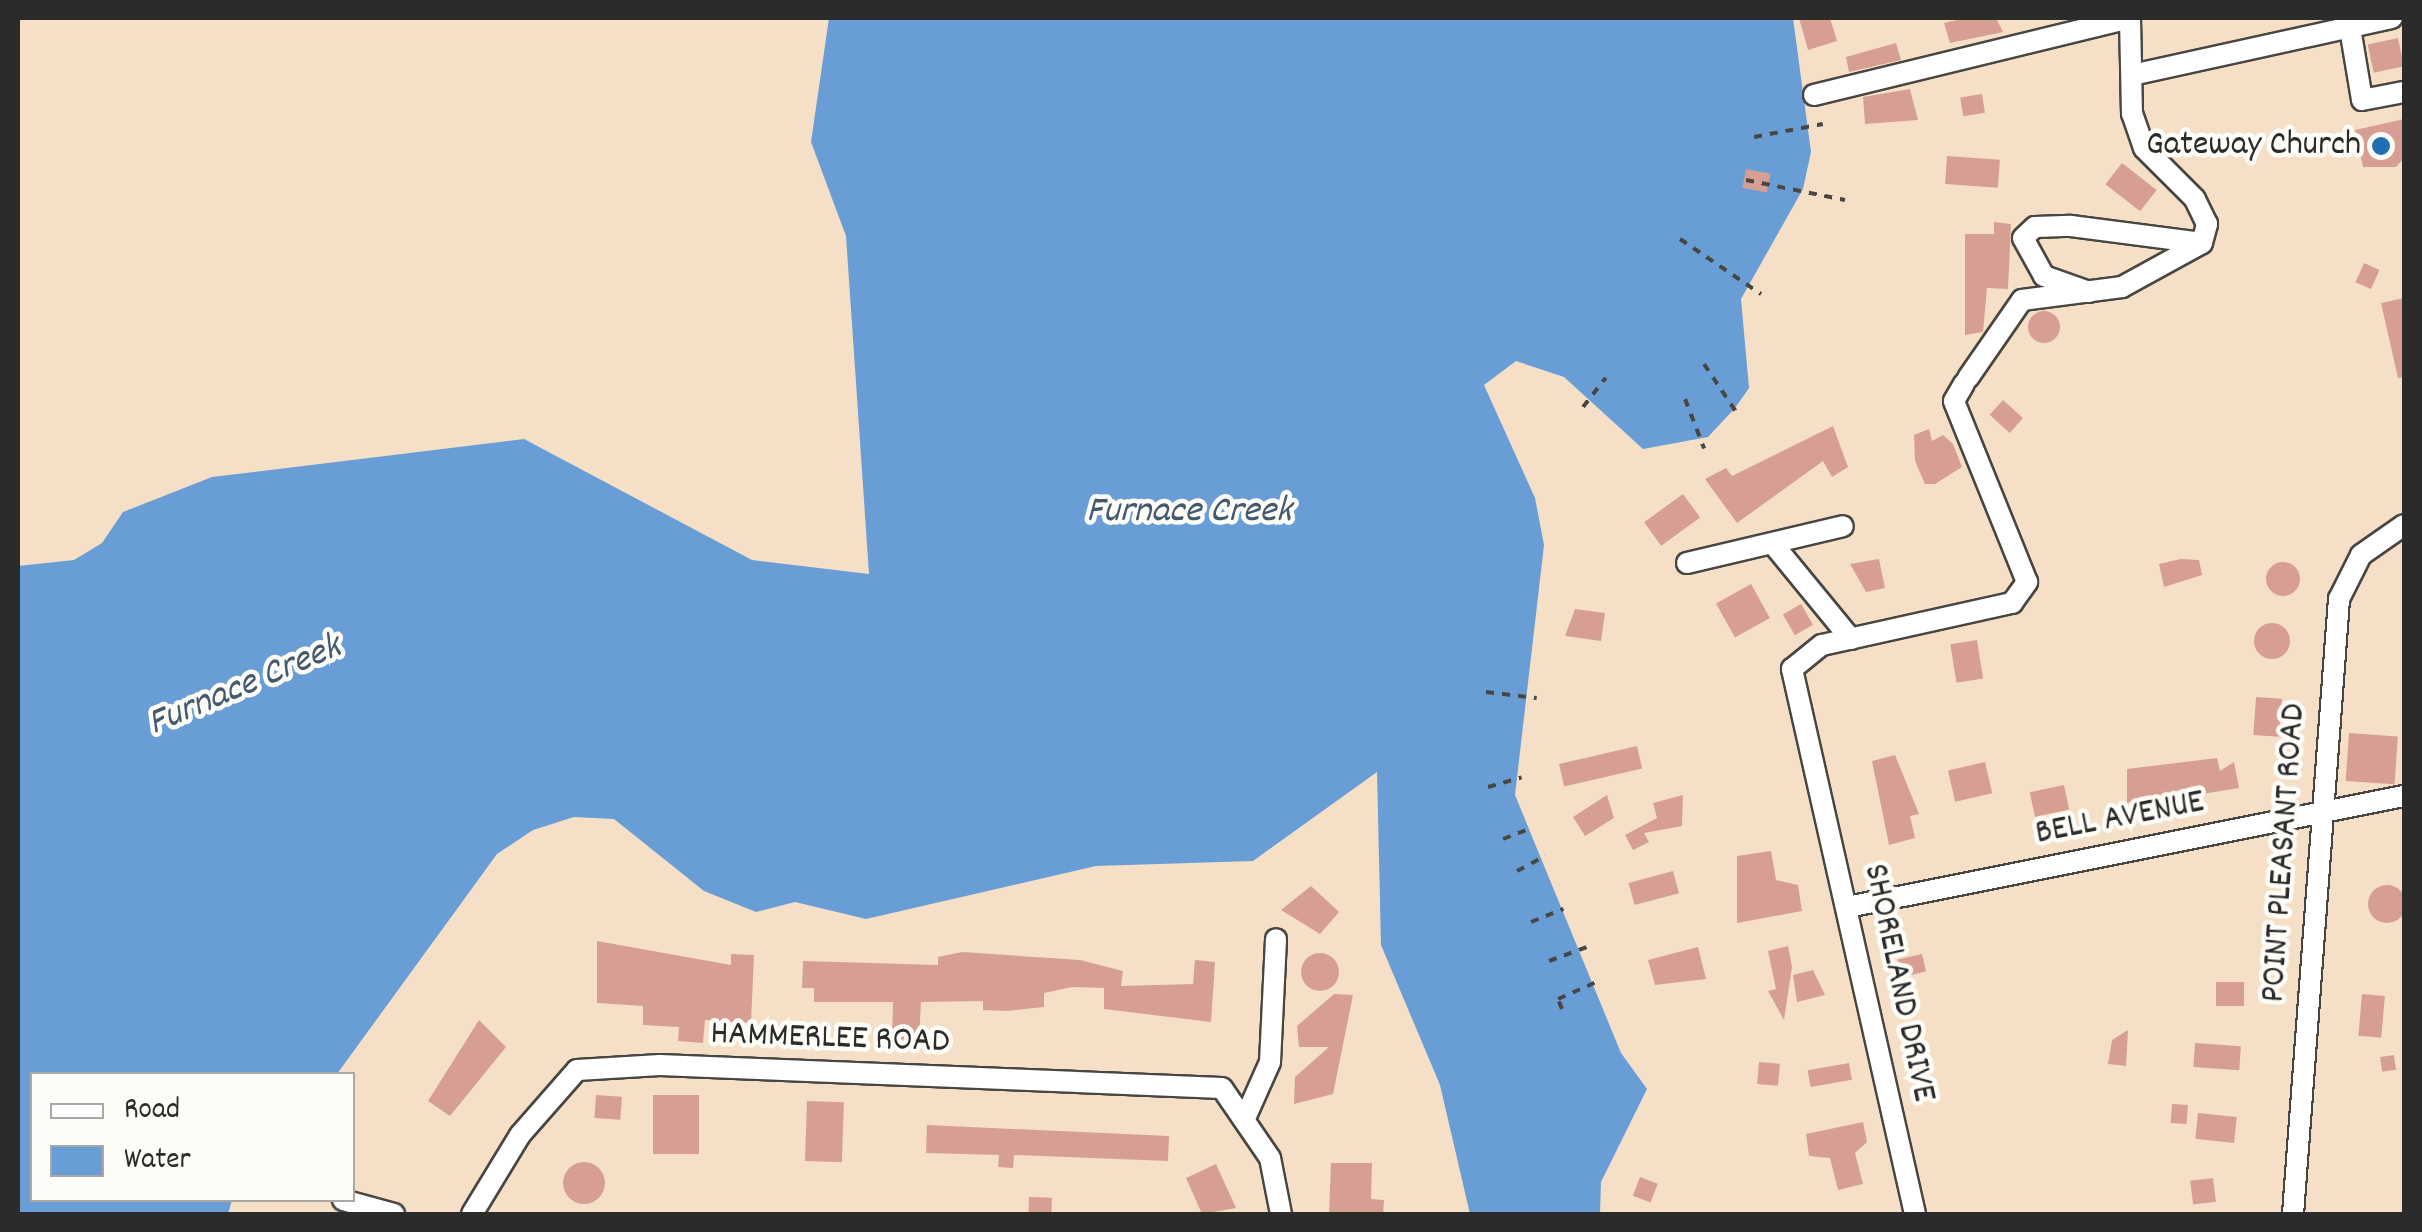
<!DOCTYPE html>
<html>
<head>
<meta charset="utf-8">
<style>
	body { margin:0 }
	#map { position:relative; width:2422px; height:1232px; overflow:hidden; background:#f5e0c7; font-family:Dekko,sans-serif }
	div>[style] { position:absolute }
	.water>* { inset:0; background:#689ed5 }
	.building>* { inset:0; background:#d79f93; transform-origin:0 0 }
	.round { border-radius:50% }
	.path>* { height:4px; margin-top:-2px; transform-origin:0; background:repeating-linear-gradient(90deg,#494642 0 8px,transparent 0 16px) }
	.roads { filter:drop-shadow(2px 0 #494642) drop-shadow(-2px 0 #494642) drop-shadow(0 2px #494642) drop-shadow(0 -2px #494642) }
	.minor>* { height:20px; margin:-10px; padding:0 10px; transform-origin:10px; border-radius:10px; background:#fff }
	.dots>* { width:28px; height:28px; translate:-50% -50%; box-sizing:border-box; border:5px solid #fdfcf7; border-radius:50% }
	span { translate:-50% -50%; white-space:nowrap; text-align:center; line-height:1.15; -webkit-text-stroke:9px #fdfcf7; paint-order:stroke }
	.poi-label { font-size:35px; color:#2b2b2b }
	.right { translate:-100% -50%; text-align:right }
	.street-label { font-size:35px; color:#2b2b2b }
	.water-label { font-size:38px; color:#43596f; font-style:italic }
	.frame { position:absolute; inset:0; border:20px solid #2b2b2b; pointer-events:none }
	.legend { position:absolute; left:30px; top:1072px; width:325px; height:130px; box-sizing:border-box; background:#fdfcf7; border:2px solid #a9a8a5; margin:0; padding:12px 18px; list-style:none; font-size:30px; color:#2b2b2b }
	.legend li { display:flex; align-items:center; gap:20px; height:50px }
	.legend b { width:50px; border:2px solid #a9a8a5 }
</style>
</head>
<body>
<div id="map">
	<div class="water">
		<i style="clip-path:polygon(829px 18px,1793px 18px,1811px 152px,1803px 189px,1741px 299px,1749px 388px,1735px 408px,1708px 437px,1643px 449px,1564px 377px,1516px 361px,1484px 385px,1535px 498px,1544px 545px,1515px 795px,1621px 1053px,1647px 1089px,1601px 1182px,1600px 1214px,1470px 1214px,1440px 1085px,1381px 945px,1377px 772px,1253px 861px,1096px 866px,866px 919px,795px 902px,756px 912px,704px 891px,614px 819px,574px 817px,533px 830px,497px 854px,337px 1074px,32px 1074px,32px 1200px,232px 1200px,228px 1214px,18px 1214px,18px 566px,74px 560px,102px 543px,123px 512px,212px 477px,524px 439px,752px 560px,869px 574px,846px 236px,811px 142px)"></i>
	</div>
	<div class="building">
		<i style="clip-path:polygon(1799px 18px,1830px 18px,1837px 41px,1808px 50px)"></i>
		<i style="clip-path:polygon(1966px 18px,1996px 18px,2003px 32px,1950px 43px,1944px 23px)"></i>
		<i style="left:2398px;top:38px;width:29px;height:31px;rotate:78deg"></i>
		<i style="clip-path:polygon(1896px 43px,1901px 60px,1849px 72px,1846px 57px)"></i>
		<i style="clip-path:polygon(1910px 89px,1918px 120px,1865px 124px,1863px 97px)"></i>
		<i style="left:1982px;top:94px;width:19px;height:22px;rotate:81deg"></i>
		<i style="clip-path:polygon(2404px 119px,2404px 158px,2396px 167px,2363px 167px,2355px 130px)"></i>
		<i style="left:1947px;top:156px;width:53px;height:28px;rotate:4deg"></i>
		<i style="left:2122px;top:163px;width:44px;height:27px;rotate:38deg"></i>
		<i style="left:1746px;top:169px;width:25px;height:19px;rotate:11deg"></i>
		<i style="clip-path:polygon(1994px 222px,2011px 224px,2008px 289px,1987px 288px,1983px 332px,1965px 335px,1965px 234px,1994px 234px)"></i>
		<i style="left:2364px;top:263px;width:17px;height:21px;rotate:24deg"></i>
		<i style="clip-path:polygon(2404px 298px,2404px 377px,2398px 378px,2381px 303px)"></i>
		<i class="round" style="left:2028px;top:311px;width:32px;height:32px"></i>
		<i style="left:2003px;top:400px;width:27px;height:20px;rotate:42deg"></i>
		<i style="clip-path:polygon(1833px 426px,1848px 467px,1832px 477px,1823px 461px,1737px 523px,1705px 479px,1726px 468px,1732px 476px)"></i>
		<i style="clip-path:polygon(1929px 429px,1932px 441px,1943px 435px,1953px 444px,1962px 467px,1935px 484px,1925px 484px,1915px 461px,1914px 435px)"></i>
		<i style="left:1683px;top:494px;width:29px;height:48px;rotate:54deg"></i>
		<i style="clip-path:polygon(1879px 559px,1885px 588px,1866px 592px,1850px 564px)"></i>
		<i style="clip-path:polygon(2181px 559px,2199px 560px,2202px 575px,2164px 587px,2159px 564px)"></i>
		<i class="round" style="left:2266px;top:562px;width:34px;height:34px"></i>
		<i style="left:1751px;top:584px;width:39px;height:40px;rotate:61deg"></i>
		<i style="left:1801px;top:604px;width:24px;height:21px;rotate:60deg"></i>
		<i style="clip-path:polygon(1575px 609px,1605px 613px,1601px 641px,1565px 636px)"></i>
		<i class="round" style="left:2254px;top:623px;width:36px;height:36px"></i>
		<i style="left:1977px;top:640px;width:39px;height:27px;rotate:81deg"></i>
		<i style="left:2256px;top:697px;width:26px;height:38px;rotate:4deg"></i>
		<i style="left:2349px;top:733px;width:49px;height:48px;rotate:4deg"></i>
		<i style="left:1637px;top:746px;width:23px;height:80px;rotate:77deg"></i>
		<i style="clip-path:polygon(1895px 755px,1919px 814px,1910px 816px,1915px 838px,1889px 845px,1872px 761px)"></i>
		<i style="clip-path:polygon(2217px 758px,2220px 771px,2234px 762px,2239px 788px,2202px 794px,2200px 785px,2127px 803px,2127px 769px)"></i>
		<i style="left:1985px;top:762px;width:32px;height:38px;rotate:77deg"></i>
		<i style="left:2064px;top:785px;width:25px;height:35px;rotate:78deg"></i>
		<i style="clip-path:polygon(1607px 795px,1614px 818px,1585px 836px,1573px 817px)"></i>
		<i style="clip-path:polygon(1683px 795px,1682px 826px,1644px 833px,1649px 842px,1633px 850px,1625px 835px,1657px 818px,1653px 803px)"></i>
		<i style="clip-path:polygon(1771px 851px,1776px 880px,1798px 885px,1802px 911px,1737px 923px,1737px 856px)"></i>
		<i style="left:1673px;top:871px;width:23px;height:46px;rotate:75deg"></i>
		<i class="round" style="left:2368px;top:885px;width:38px;height:38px"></i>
		<i style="clip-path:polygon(1311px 886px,1339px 912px,1320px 934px,1281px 910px)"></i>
		<i style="clip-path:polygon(597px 941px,731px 965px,731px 954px,754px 955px,751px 1023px,705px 1020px,703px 1043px,678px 1041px,679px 1027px,643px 1025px,643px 1006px,597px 1003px)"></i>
		<i style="clip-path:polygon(1788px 946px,1792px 967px,1784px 1020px,1768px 991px,1776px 989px,1768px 951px)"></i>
		<i style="clip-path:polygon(1698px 947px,1706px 979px,1655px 985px,1648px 960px)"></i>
		<i style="clip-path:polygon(962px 952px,1080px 960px,1123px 971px,1121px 986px,1193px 984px,1195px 960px,1215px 962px,1211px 1022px,1104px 1009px,1104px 988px,1072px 987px,1044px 993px,1044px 1007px,1006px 1011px,983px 1010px,983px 1001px,921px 1002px,919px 1040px,892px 1039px,893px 1002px,814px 1002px,814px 988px,802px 988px,803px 961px,938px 965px,938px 957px)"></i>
		<i class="round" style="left:1301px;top:953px;width:38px;height:38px"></i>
		<i style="left:1922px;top:954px;width:18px;height:25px;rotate:77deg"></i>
		<i style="clip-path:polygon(1813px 970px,1825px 995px,1797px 1002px,1793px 975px)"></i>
		<i style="left:2216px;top:982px;width:28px;height:24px"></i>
		<i style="clip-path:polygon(1334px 994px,1353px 995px,1333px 1094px,1294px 1104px,1295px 1077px,1329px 1047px,1299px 1047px,1297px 1026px)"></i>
		<i style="left:2362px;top:994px;width:23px;height:42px;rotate:5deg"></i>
		<i style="clip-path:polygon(479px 1020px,506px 1047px,450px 1116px,428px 1101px)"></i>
		<i style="clip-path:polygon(2128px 1030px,2126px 1066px,2108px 1064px,2112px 1040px)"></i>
		<i style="left:2195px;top:1043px;width:46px;height:24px;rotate:4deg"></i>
		<i style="left:2394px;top:1055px;width:15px;height:14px;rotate:82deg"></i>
		<i style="left:1759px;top:1062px;width:21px;height:22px;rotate:5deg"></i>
		<i style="left:1849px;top:1063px;width:17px;height:42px;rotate:80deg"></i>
		<i style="left:596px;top:1095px;width:26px;height:23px;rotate:4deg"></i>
		<i style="left:653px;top:1095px;width:46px;height:59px"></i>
		<i style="left:807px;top:1101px;width:37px;height:60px;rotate:2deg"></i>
		<i style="left:2172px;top:1104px;width:16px;height:19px;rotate:4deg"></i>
		<i style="left:2198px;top:1113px;width:39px;height:26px;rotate:6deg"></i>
		<i style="clip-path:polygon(1863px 1122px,1867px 1142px,1855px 1153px,1863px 1184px,1838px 1190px,1830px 1158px,1809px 1156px,1806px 1134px)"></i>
		<i style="clip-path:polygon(927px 1125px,1169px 1136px,1168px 1161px,1014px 1155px,1013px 1168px,998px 1167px,999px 1155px,926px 1153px)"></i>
		<i class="round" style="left:563px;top:1162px;width:42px;height:42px"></i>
		<i style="clip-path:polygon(1331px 1163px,1372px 1163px,1371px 1199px,1384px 1200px,1383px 1214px,1329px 1214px)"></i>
		<i style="clip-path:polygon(1216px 1164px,1236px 1208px,1202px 1214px,1186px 1178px)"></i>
		<i style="left:1640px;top:1177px;width:19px;height:20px;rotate:21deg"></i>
		<i style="left:2213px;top:1178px;width:24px;height:23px;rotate:83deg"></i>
		<i style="left:1029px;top:1197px;width:23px;height:17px;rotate:2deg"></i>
	</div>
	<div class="path">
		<i style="left:1754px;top:137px;width:70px;rotate:-10.7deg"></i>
		<i style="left:1746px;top:180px;width:101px;rotate:11.4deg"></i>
		<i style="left:1680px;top:239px;width:98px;rotate:34.2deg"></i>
		<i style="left:1704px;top:364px;width:63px;rotate:56.1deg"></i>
		<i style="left:1685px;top:399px;width:53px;rotate:68.8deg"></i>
		<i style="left:1583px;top:407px;width:37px;rotate:-52deg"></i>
		<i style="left:1486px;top:692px;width:51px;rotate:6.7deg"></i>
		<i style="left:1488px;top:787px;width:35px;rotate:-16deg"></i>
		<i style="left:1503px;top:839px;width:31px;rotate:-21deg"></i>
		<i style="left:1517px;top:871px;width:32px;rotate:-28deg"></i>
		<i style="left:1531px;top:922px;width:35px;rotate:-22deg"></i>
		<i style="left:1549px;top:961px;width:40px;rotate:-20.2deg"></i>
		<i style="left:1562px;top:1009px;width:11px;rotate:-112deg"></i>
		<i style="left:1558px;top:999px;width:47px;rotate:-23.8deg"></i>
	</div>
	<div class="roads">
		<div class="minor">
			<i style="left:2350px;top:28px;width:73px;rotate:80.5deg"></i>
			<i style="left:2362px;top:100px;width:43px;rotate:-10.8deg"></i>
			<i style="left:2132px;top:75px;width:266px;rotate:-12.4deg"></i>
			<i style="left:1814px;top:95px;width:324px;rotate:-13.7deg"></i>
			<i style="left:2089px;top:292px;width:48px;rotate:-160.4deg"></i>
			<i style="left:2044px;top:276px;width:43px;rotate:-118.9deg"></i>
			<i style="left:2023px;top:238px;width:16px;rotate:-43deg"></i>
			<i style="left:2035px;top:227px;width:36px;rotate:-2deg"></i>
			<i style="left:2071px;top:226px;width:132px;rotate:7.4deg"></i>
			<i style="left:1968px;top:378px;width:95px;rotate:-55.3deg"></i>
			<i style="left:2022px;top:300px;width:101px;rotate:-7.4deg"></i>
			<i style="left:2122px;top:287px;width:91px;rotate:-28.8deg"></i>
			<i style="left:2202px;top:243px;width:20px;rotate:-75deg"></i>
			<i style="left:2207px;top:224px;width:28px;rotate:-116deg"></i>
			<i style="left:2195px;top:199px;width:72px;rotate:-135deg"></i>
			<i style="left:2144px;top:148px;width:36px;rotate:-109deg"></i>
			<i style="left:2132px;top:114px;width:96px;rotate:-91.2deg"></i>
			<i style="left:1773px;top:544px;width:123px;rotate:50.6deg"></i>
			<i style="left:1687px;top:563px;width:160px;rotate:-13.3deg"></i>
			<i style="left:1848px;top:907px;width:567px;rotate:-11.29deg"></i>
			<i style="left:1246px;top:1116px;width:59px;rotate:-66deg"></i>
			<i style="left:1270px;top:1062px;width:123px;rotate:-87.2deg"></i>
			<i style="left:343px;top:1200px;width:53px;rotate:15.4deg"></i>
			<i style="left:472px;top:1214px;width:92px;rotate:-58.7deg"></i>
			<i style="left:520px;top:1135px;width:86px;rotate:-48.8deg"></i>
			<i style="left:577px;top:1070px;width:83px;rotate:-3.4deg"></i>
			<i style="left:660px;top:1065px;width:562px;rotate:2.34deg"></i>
			<i style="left:1222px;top:1088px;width:85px;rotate:55.6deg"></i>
			<i style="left:1270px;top:1158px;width:57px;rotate:78.9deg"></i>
			<i style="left:1915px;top:1214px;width:559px;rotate:-102.72deg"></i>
			<i style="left:1792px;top:669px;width:38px;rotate:-39deg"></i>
			<i style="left:1822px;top:645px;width:195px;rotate:-12.5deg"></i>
			<i style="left:2012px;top:603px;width:26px;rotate:-54deg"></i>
			<i style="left:2027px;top:582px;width:195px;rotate:-112deg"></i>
			<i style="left:1954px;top:401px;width:20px;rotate:-60deg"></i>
			<i style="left:2293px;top:1214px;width:617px;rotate:-85.72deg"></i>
			<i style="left:2339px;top:599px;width:49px;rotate:-63.4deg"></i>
			<i style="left:2361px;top:555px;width:52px;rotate:-34.9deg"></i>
		</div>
	</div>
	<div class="dots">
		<i style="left:2381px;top:146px;background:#1f6fb2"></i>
	</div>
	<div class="poi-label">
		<span class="right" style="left:2361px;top:146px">Gateway Church</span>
	</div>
	<div class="street-label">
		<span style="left:2120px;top:819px;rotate:-11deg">BELL AVENUE</span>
		<span style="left:2285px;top:853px;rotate:-86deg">POINT PLEASANT ROAD</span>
		<span style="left:1898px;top:983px;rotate:78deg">SHORELAND DRIVE</span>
		<span style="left:830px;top:1039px;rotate:2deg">HAMMERLEE ROAD</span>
	</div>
	<div class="water-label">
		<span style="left:1189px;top:513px">Furnace Creek</span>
		<span style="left:245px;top:687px;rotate:-23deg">Furnace Creek</span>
	</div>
	<div class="frame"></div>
	<ul class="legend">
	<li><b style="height:12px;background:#fff"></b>Road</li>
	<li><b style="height:28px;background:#689ed5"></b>Water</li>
	</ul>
</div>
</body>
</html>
